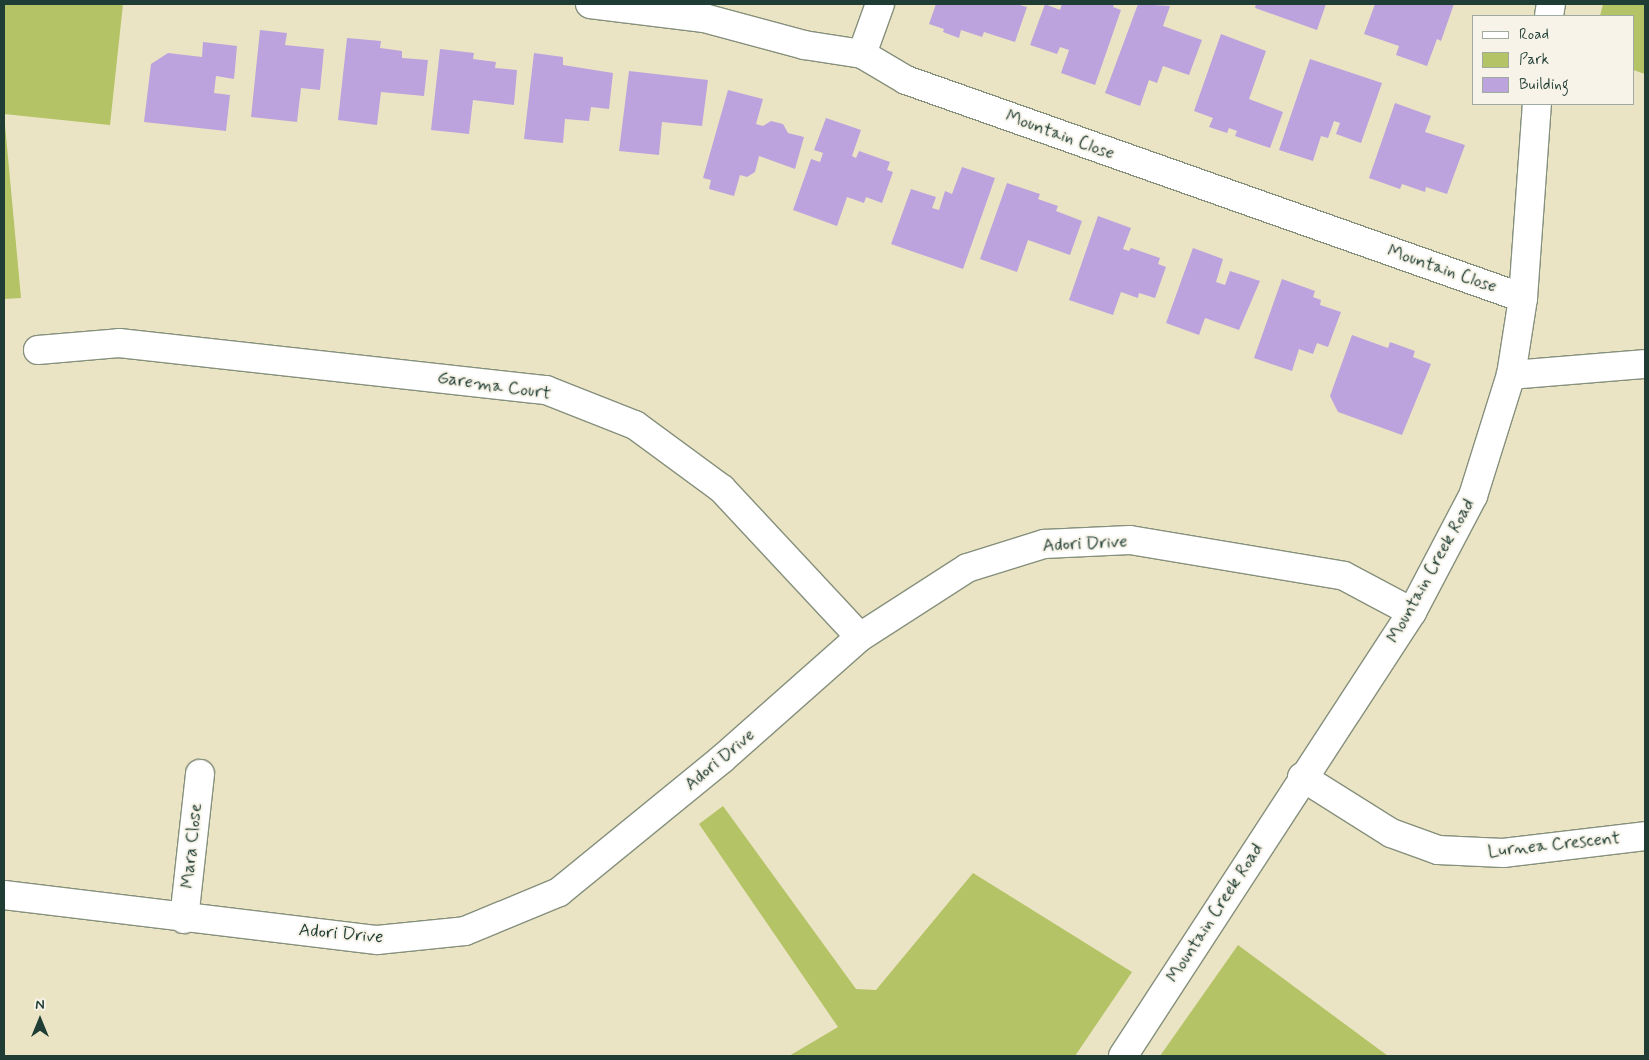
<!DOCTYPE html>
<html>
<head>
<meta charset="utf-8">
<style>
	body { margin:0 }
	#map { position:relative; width:1649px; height:1060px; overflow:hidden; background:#ebe4c4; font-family:Mynerve,sans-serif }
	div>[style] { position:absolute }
	.green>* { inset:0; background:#b4c366 }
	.building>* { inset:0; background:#bca3dd }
	.roads { filter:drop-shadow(1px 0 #85907c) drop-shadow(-1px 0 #85907c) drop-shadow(0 1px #85907c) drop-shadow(0 -1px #85907c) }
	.minor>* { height:28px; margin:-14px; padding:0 14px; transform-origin:14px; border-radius:14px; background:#fff }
	.tertiary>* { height:28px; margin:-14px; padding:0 14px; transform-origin:14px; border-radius:14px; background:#fff }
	span { translate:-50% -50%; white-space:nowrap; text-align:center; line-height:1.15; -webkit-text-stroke:4px #f7f3e8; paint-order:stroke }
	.street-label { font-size:18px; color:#1f3d34 }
	.frame { position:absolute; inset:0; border:5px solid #1f3d34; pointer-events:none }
	.legend { position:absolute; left:1472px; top:15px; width:162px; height:90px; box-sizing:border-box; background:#f7f3e8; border:1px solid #a1aaa0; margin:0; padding:6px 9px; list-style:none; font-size:15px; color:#1f3d34 }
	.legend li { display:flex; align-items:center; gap:10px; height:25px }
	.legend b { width:25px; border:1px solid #a1aaa0 }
	.north { position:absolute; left:15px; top:995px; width:50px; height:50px; -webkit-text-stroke:4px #f7f3e8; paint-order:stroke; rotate:0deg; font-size:14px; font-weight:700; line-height:20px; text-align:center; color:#1f3d34 }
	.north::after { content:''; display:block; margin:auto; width:18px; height:22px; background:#1f3d34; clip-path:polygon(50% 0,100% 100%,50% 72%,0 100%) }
</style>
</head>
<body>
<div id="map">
	<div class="green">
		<i style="clip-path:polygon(4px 4px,123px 4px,110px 125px,4px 114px,21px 298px,4px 299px)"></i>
		<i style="clip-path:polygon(1603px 4px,1645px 4px,1645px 74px,1633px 70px,1633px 16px,1600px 16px)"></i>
		<i style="clip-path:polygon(723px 806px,856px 989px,876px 990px,973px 873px,1132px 972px,1075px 1056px,789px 1056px,838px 1027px,699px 824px)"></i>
		<i style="clip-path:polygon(1238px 945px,1388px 1056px,1160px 1056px)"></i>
	</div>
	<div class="building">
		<i style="clip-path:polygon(936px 4px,1016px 4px,1027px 7px,1015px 42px,984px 32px,982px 37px,961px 30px,959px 38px,943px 32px,944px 29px,929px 24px)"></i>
		<i style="clip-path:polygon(1045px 4px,1060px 10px,1062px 4px,1114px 4px,1113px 7px,1121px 10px,1095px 85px,1061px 73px,1069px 50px,1060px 47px,1057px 54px,1030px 45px)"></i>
		<i style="clip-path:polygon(1138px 4px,1170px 6px,1163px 26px,1202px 40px,1189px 75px,1163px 66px,1157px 83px,1149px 80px,1140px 106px,1105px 93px)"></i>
		<i style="clip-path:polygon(1256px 4px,1326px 4px,1317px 30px,1255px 8px)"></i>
		<i style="clip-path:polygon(1375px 4px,1454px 4px,1441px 41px,1437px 39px,1427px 66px,1396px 55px,1399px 46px,1364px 34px)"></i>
		<i style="clip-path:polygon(260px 30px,287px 33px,285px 45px,324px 49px,320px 90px,301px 88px,297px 122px,251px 117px)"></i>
		<i style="clip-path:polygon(1221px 34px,1266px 51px,1249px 99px,1283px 112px,1270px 148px,1235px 136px,1237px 131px,1229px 128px,1227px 133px,1209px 127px,1213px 118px,1194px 111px)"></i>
		<i style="clip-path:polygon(347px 38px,381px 41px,380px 48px,402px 51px,402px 58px,428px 60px,424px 96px,381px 92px,377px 125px,338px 120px)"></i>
		<i style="clip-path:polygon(203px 42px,237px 46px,234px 79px,216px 76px,214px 93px,230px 95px,226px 131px,144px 122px,151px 64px,168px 53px,202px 57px)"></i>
		<i style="clip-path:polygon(440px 49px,474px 53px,473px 59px,496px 62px,495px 68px,517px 70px,514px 105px,473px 100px,469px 134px,431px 130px)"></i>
		<i style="clip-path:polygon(534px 53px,563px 57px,563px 65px,613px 73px,609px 109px,591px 107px,589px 121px,565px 119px,563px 143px,524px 139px)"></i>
		<i style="clip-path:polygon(1310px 59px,1382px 83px,1361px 143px,1336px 134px,1340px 123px,1334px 121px,1328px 138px,1321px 136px,1313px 161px,1279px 150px)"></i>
		<i style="clip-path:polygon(629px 71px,708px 80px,702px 126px,662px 122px,659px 155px,619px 151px)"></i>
		<i style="clip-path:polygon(728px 90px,763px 99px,756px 124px,763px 126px,771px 121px,783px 124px,788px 133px,804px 137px,795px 169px,759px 156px,755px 172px,747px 177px,740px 175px,734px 196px,709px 189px,711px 180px,703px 178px)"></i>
		<i style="clip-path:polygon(1395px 103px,1431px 116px,1425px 132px,1465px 145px,1447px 194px,1426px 187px,1425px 192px,1402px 184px,1400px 189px,1369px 178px)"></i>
		<i style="clip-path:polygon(826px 118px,861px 130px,852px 156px,856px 158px,859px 151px,890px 162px,887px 170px,893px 172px,882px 203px,866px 197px,864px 203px,847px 197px,837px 226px,793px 210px,811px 159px,820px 162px,823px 153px,814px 150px)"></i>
		<i style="clip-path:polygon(962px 167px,995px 178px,963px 269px,891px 244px,911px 189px,936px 197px,932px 208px,939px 210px,945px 191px,952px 194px)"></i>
		<i style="clip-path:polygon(1007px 183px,1040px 194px,1038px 199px,1058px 206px,1056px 211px,1082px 221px,1070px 255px,1028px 240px,1017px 272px,980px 259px)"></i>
		<i style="clip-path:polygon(1098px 216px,1131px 228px,1123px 249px,1129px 251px,1131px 248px,1160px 258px,1158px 264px,1166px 267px,1155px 298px,1139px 293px,1138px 298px,1121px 292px,1113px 315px,1069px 300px)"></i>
		<i style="clip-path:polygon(1193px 248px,1223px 259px,1216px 282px,1225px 285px,1230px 271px,1260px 281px,1239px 330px,1205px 318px,1199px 335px,1166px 323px)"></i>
		<i style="clip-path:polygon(1282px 279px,1315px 291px,1313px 297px,1321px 300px,1320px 305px,1341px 312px,1328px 347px,1317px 343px,1313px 354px,1299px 349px,1292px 371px,1254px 358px)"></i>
		<i style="clip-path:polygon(1352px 335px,1388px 348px,1390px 342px,1415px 351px,1413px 357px,1431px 364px,1402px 435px,1338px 412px,1330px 396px)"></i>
	</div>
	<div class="roads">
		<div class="minor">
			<i style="left:590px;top:4px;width:115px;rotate:7deg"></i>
			<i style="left:704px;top:18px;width:104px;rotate:15.1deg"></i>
			<i style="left:804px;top:45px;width:59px;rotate:8.8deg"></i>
			<i style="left:862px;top:54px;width:51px;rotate:30.6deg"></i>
			<i style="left:906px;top:80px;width:654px;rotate:19.46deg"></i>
			<i style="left:862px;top:54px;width:53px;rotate:-70.2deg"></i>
			<i style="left:38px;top:350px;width:81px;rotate:-4.9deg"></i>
			<i style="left:119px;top:343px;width:430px;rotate:6.3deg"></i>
			<i style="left:546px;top:390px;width:96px;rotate:21.5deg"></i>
			<i style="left:635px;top:425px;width:108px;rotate:36.3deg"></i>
			<i style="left:722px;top:489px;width:202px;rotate:47deg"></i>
			<i style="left:1511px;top:375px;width:134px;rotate:-4.7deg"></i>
			<i style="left:1302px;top:777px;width:105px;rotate:32.2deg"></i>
			<i style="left:1391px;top:833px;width:50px;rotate:19.9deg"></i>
			<i style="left:1438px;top:850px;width:65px;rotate:2.6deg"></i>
			<i style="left:1503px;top:853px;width:143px;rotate:-6.8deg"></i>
			<i style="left:4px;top:895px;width:376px;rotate:6.9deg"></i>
			<i style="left:377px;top:940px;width:88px;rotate:-5.8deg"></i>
			<i style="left:465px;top:931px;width:102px;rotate:-22.5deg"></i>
			<i style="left:559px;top:892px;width:210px;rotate:-39.2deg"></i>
			<i style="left:722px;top:759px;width:184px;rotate:-41.5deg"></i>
			<i style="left:860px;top:637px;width:127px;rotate:-32.8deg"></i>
			<i style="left:967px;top:568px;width:81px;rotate:-17.3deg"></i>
			<i style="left:1044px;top:544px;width:86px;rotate:-2.7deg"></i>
			<i style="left:1130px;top:540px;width:217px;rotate:9.5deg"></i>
			<i style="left:1344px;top:576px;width:77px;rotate:27.9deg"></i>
			<i style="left:184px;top:919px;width:146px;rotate:-83.7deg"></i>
		</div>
		<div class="tertiary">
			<i style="left:1549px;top:16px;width:12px;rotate:-81deg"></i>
			<i style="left:1123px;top:1056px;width:530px;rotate:-56.94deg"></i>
			<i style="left:1412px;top:612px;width:131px;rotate:-62.3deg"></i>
			<i style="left:1473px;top:496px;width:127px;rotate:-72.6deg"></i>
			<i style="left:1511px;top:375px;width:78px;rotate:-81.1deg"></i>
			<i style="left:1523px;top:298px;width:195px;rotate:-85.9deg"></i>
		</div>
	</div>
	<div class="street-label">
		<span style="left:1060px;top:135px;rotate:20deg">Mountain Close</span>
		<span style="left:1442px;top:269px;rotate:19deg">Mountain Close</span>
		<span style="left:494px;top:386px;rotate:8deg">Garema Court</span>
		<span style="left:1085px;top:544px;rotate:-3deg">Adori Drive</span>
		<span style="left:1431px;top:571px;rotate:-61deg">Mountain Creek Road</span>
		<span style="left:720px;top:760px;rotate:-40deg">Adori Drive</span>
		<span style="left:1554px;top:845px;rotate:-6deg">Lurnea Crescent</span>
		<span style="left:192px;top:846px;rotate:-84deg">Mara Close</span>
		<span style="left:1215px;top:913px;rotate:-57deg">Mountain Creek Road</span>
		<span style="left:341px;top:934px;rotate:5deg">Adori Drive</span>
	</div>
	<div class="frame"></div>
	<ul class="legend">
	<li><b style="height:6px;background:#fff"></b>Road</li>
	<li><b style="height:14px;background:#b4c366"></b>Park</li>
	<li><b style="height:14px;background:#bca3dd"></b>Building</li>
	</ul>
	<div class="north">N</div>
</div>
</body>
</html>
